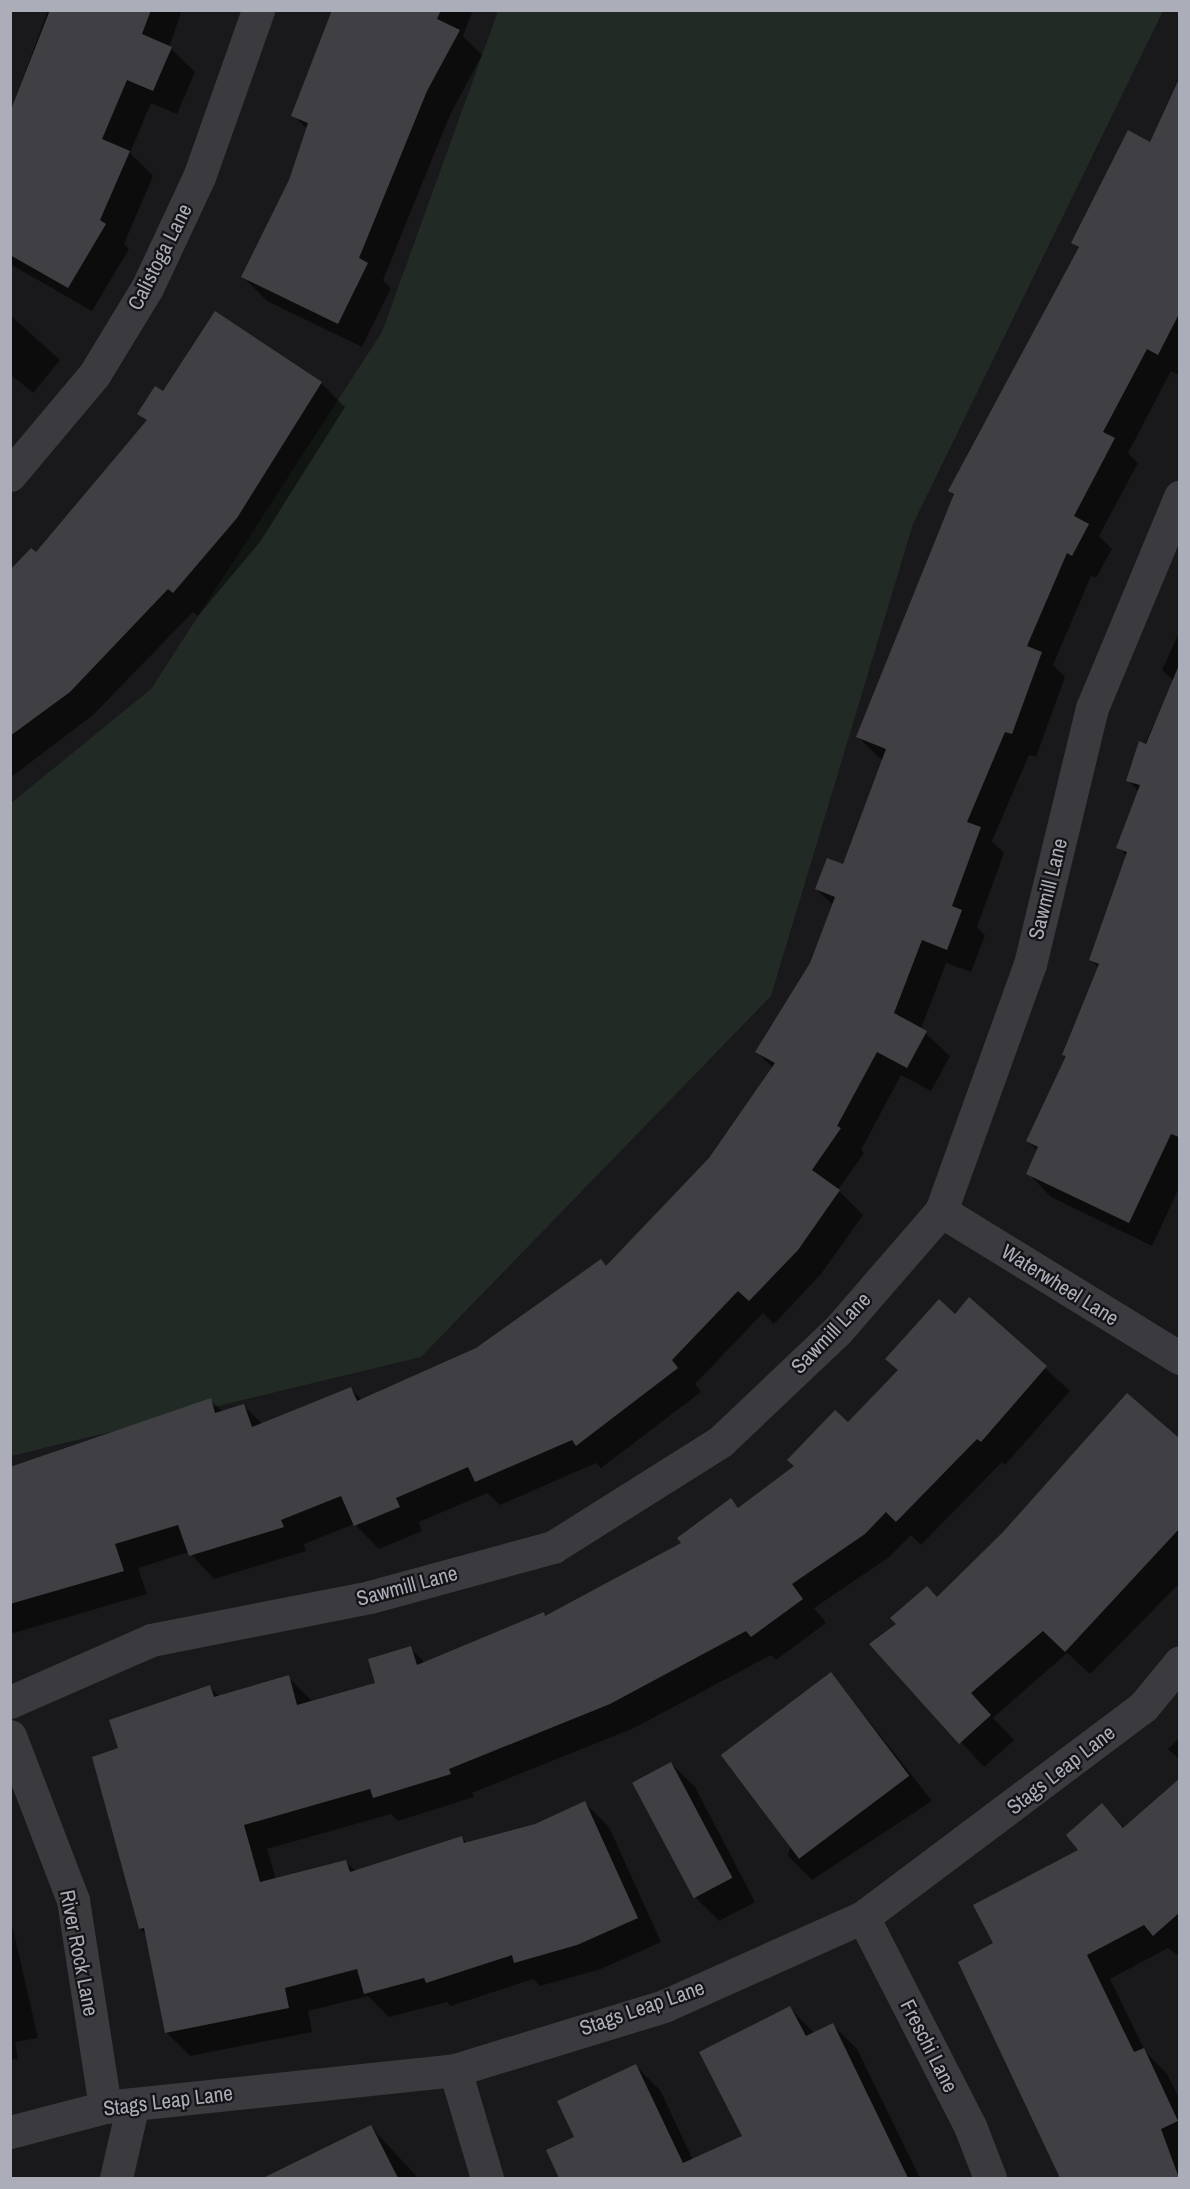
<!DOCTYPE html>
<html>
<head>
<meta charset="utf-8">
<style>
	body { margin:0 }
	#map { position:relative; width:1190px; height:2189px; overflow:hidden; background:#19181a; font-family:"Archivo Narrow",sans-serif }
	div>[style] { position:absolute }
	.green>* { inset:0; background:#222a25 }
	.shadow>* { inset:0; background:#0007 }
	.building>* { inset:0; background:#404044; transform-origin:0 0 }
	.minor>* { height:33px; margin:-16.5px; padding:0 16.5px; transform-origin:16.5px; border-radius:16.5px; background:#3a3a3f }
	span { translate:-50% -50%; white-space:nowrap; text-align:center; line-height:1.15; -webkit-text-stroke:4.5px #141315; paint-order:stroke }
	.street-label { font-size:21px; color:#abadb9 }
	.frame { position:absolute; inset:0; border:12px solid #abadb9; pointer-events:none }
</style>
</head>
<body>
<div id="map">
	<div class="green">
		<i style="clip-path:polygon(498px 11px,1163px 11px,913px 524px,771px 996px,421px 1357px,11px 1456px,10px 804px,151px 689px,382px 332px)"></i>
	</div>
	<div class="shadow">
		<i style="clip-path:polygon(48px 10px,182px 10px,169px 47px,195px 72px,177px 114px,151px 103px,130px 153px,153px 176px,124px 244px,129px 249px,92px 311px,10px 264px,10px 113px)"></i>
		<i style="clip-path:polygon(336px 10px,473px 10px,463px 36px,482px 55px,450px 115px,383px 280px,391px 288px,362px 347px,267px 301px,243px 277px,291px 180px,308px 130px,293px 115px)"></i>
		<i style="clip-path:polygon(1180px 82px,1180px 376px,1171px 371px,1128px 453px,1138px 463px,1099px 536px,1112px 549px,1096px 578px,1091px 576px,1053px 665px,1065px 677px,1036px 757px,1029px 755px,992px 841px,1004px 853px,977px 927px,985px 935px,971px 972px,946px 963px,921px 1029px,950px 1056px,931px 1091px,901px 1075px,861px 1150px,864px 1153px,838px 1190px,863px 1215px,821px 1274px,774px 1324px,763px 1313px,695px 1384px,701px 1392px,601px 1468px,596px 1463px,500px 1505px,487px 1493px,419px 1522px,422px 1531px,379px 1549px,354px 1524px,304px 1544px,306px 1551px,214px 1579px,189px 1552px,138px 1568px,147px 1594px,10px 1634px,10px 1469px,210px 1400px,223px 1412px,244px 1406px,263px 1425px,351px 1389px,362px 1400px,477px 1349px,606px 1267px,710px 1159px,773px 1068px,757px 1052px,812px 963px,834px 906px,816px 889px,844px 866px,883px 761px,858px 737px,954px 496px,949px 491px,1079px 249px,1073px 243px,1150px 144px)"></i>
		<i style="clip-path:polygon(10px 315px,60px 360px,33px 393px,10px 374px)"></i>
		<i style="clip-path:polygon(321px 383px,345px 407px,260px 542px,198px 616px,193px 612px,93px 715px,10px 778px,10px 572px,36px 554px,148px 422px,139px 413px,163px 393px)"></i>
		<i style="clip-path:polygon(1180px 630px,1180px 1186px,1152px 1246px,1051px 1197px,1028px 1173px,1038px 1151px,1027px 1141px,1067px 1058px,1064px 1054px,1099px 968px,1091px 960px,1127px 856px,1118px 847px,1139px 792px,1128px 780px,1174px 681px,1162px 670px)"></i>
		<i style="clip-path:polygon(969px 1299px,1070px 1391px,1005px 1465px,1002px 1462px,921px 1545px,911px 1535px,888px 1558px,814px 1608px,826px 1623px,776px 1660px,771px 1655px,634px 1728px,472px 1793px,474px 1797px,398px 1821px,391px 1814px,267px 1849px,276px 1880px,346px 1862px,356px 1871px,461px 1837px,468px 1844px,536px 1825px,585px 1803px,609px 1827px,661px 1942px,601px 1969px,540px 1986px,533px 1979px,451px 2006px,447px 2002px,389px 2017px,368px 1996px,308px 2011px,312px 2032px,190px 2056px,166px 2032px,147px 1935px,140px 1929px,120px 1748px,210px 1687px,220px 1697px,288px 1677px,313px 1702px,377px 1684px,410px 1648px,425px 1663px,547px 1617px,683px 1544px,731px 1500px,740px 1509px,848px 1424px)"></i>
		<i style="clip-path:polygon(1127px 1395px,1180px 1439px,1180px 1583px,1090px 1674px,1067px 1653px,993px 1718px,1014px 1740px,984px 1767px,871px 1644px,937px 1598px,1005px 1533px)"></i>
		<i style="clip-path:polygon(831px 1673px,932px 1801px,812px 1880px,788px 1856px)"></i>
		<i style="clip-path:polygon(1180px 1737px,1180px 1760px,1168px 1749px)"></i>
		<i style="clip-path:polygon(671px 1763px,695px 1787px,755px 1902px,719px 1921px,695px 1897px)"></i>
		<i style="clip-path:polygon(1180px 1781px,1180px 1957px,1168px 1948px,1110px 1979px,1145px 2051px,1167px 2074px,1180px 2100px,1180px 2178px,1093px 2178px,995px 1944px,1081px 1850px,1102px 1805px,1125px 1828px)"></i>
		<i style="clip-path:polygon(10px 1916px,38px 2038px,15px 2042px,18px 2059px,10px 2060px)"></i>
		<i style="clip-path:polygon(790px 2008px,815px 2034px,833px 2025px,857px 2049px,920px 2178px,560px 2178px,548px 2151px,576px 2138px,636px 2066px,660px 2090px,693px 2160px,744px 2136px)"></i>
		<i style="clip-path:polygon(371px 2127px,418px 2178px,267px 2178px)"></i>
	</div>
	<div class="building">
		<i style="clip-path:polygon(50px 10px,151px 10px,142px 34px,172px 47px,153px 91px,127px 80px,102px 139px,130px 151px,100px 220px,106px 224px,68px 288px,10px 255px,10px 112px)"></i>
		<i style="clip-path:polygon(332px 10px,441px 10px,437px 19px,460px 30px,427px 91px,359px 258px,368px 263px,338px 324px,241px 277px,289px 180px,308px 123px,291px 116px)"></i>
		<i style="clip-path:polygon(1179px 79px,1179px 314px,1158px 355px,1147px 349px,1103px 432px,1115px 438px,1074px 516px,1089px 524px,1072px 556px,1067px 553px,1027px 646px,1042px 652px,1012px 734px,1005px 732px,967px 822px,981px 827px,952px 906px,962px 910px,947px 950px,922px 940px,894px 1013px,927px 1031px,907px 1068px,877px 1052px,837px 1126px,841px 1128px,812px 1170px,840px 1190px,798px 1250px,749px 1301px,738px 1291px,672px 1360px,678px 1368px,576px 1446px,572px 1440px,475px 1482px,468px 1467px,396px 1498px,400px 1507px,354px 1526px,341px 1496px,281px 1520px,284px 1527px,189px 1556px,178px 1525px,115px 1544px,124px 1571px,10px 1604px,10px 1467px,211px 1398px,215px 1413px,244px 1404px,252px 1427px,351px 1387px,357px 1401px,476px 1348px,601px 1259px,606px 1266px,709px 1158px,775px 1063px,755px 1052px,810px 963px,835px 897px,815px 889px,827px 858px,843px 864px,886px 749px,856px 737px,954px 494px,948px 491px,1079px 247px,1071px 243px,1128px 130px,1150px 142px)"></i>
		<i style="clip-path:polygon(215px 311px,322px 382px,237px 518px,173px 593px,168px 589px,70px 692px,10px 736px,10px 570px,31px 548px,36px 552px,147px 420px,137px 414px,155px 386px,163px 391px)"></i>
		<i style="clip-path:polygon(1179px 665px,1179px 1137px,1171px 1134px,1129px 1223px,1026px 1174px,1038px 1147px,1026px 1141px,1066px 1056px,1062px 1055px,1099px 964px,1089px 960px,1127px 852px,1116px 848px,1140px 785px,1126px 781px,1139px 741px,1146px 744px)"></i>
		<i style="clip-path:polygon(969px 1297px,1047px 1366px,981px 1442px,977px 1439px,896px 1522px,886px 1512px,865px 1534px,792px 1584px,803px 1599px,751px 1637px,746px 1631px,610px 1704px,449px 1769px,451px 1774px,373px 1798px,370px 1789px,244px 1825px,260px 1882px,346px 1860px,350px 1872px,462px 1836px,464px 1843px,535px 1824px,585px 1801px,638px 1918px,577px 1945px,514px 1963px,512px 1955px,426px 1983px,424px 1978px,364px 1994px,357px 1969px,285px 1988px,289px 2008px,165px 2033px,144px 1928px,139px 1929px,92px 1757px,118px 1748px,109px 1720px,210px 1685px,214px 1697px,289px 1675px,297px 1705px,375px 1683px,368px 1659px,411px 1646px,417px 1665px,544px 1612px,545px 1616px,681px 1543px,677px 1538px,731px 1498px,738px 1508px,794px 1466px,787px 1460px,835px 1410px,848px 1422px,898px 1370px,885px 1359px,939px 1299px,955px 1314px)"></i>
		<i style="clip-path:polygon(1127px 1393px,1179px 1438px,1179px 1529px,1065px 1652px,1043px 1631px,971px 1693px,991px 1715px,959px 1744px,869px 1644px,896px 1624px,890px 1618px,927px 1586px,937px 1597px,1003px 1532px)"></i>
		<i style="left:831px;top:1672px;width:130px;height:138px;rotate:53deg"></i>
		<i style="left:671px;top:1762px;width:131px;height:44px;rotate:62deg"></i>
		<i style="clip-path:polygon(1179px 1779px,1179px 1913px,1153px 1936px,1144px 1925px,1087px 1955px,1134px 2052px,1144px 2048px,1178px 2121px,1161px 2129px,1179px 2178px,1060px 2178px,958px 1962px,993px 1943px,973px 1905px,1078px 1850px,1066px 1835px,1102px 1803px,1123px 1828px)"></i>
		<i style="clip-path:polygon(790px 2006px,806px 2036px,833px 2023px,908px 2178px,559px 2178px,546px 2150px,574px 2137px,557px 2101px,636px 2064px,683px 2163px,742px 2136px,699px 2052px)"></i>
		<i style="clip-path:polygon(371px 2125px,398px 2178px,263px 2178px)"></i>
	</div>
	<div class="minor">
		<i style="left:10px;top:475px;width:131px;rotate:-50deg"></i>
		<i style="left:94px;top:375px;width:102px;rotate:-58.7deg"></i>
		<i style="left:147px;top:288px;width:123px;rotate:-64.9deg"></i>
		<i style="left:199px;top:177px;width:177px;rotate:-70.5deg"></i>
		<i style="left:941px;top:1211px;width:281px;rotate:31.6deg"></i>
		<i style="left:10px;top:1702px;width:154px;rotate:-23.7deg"></i>
		<i style="left:151px;top:1640px;width:223px;rotate:-11.1deg"></i>
		<i style="left:370px;top:1597px;width:190px;rotate:-15.3deg"></i>
		<i style="left:553px;top:1547px;width:199px;rotate:-32.2deg"></i>
		<i style="left:721px;top:1441px;width:161px;rotate:-43.5deg"></i>
		<i style="left:838px;top:1330px;width:157px;rotate:-49.1deg"></i>
		<i style="left:941px;top:1211px;width:263px;rotate:-70.2deg"></i>
		<i style="left:1030px;top:964px;width:263px;rotate:-76.4deg"></i>
		<i style="left:1092px;top:708px;width:229px;rotate:-67.4deg"></i>
		<i style="left:10px;top:1736px;width:176px;rotate:69deg"></i>
		<i style="left:73px;top:1900px;width:209px;rotate:81.2deg"></i>
		<i style="left:863px;top:1917px;width:235px;rotate:62.9deg"></i>
		<i style="left:970px;top:2126px;width:56px;rotate:69deg"></i>
		<i style="left:455px;top:2070px;width:113px;rotate:73.5deg"></i>
		<i style="left:10px;top:2132px;width:98px;rotate:-14.7deg"></i>
		<i style="left:105px;top:2107px;width:352px;rotate:-6deg"></i>
		<i style="left:455px;top:2070px;width:219px;rotate:-17deg"></i>
		<i style="left:664px;top:2006px;width:218px;rotate:-24.1deg"></i>
		<i style="left:863px;top:1917px;width:350px;rotate:-36.9deg"></i>
		<i style="left:1143px;top:1707px;width:58px;rotate:-50.6deg"></i>
		<i style="left:116px;top:2178px;width:76px;rotate:-77.1deg"></i>
	</div>
	<div class="street-label">
		<span style="left:160px;top:257px;rotate:-63deg">Calistoga Lane</span>
		<span style="left:1048px;top:889px;rotate:-76deg">Sawmill Lane</span>
		<span style="left:1060px;top:1285px;rotate:32deg">Waterwheel Lane</span>
		<span style="left:831px;top:1333px;rotate:-46deg">Sawmill Lane</span>
		<span style="left:407px;top:1586px;rotate:-15deg">Sawmill Lane</span>
		<span style="left:1061px;top:1770px;rotate:-38deg">Stags Leap Lane</span>
		<span style="left:79px;top:1953px;rotate:79deg">River Rock Lane</span>
		<span style="left:642px;top:2008px;rotate:-19deg">Stags Leap Lane</span>
		<span style="left:929px;top:2046px;rotate:63deg">Freschi Lane</span>
		<span style="left:168px;top:2101px;rotate:-7deg">Stags Leap Lane</span>
	</div>
	<div class="frame"></div>
</div>
</body>
</html>
